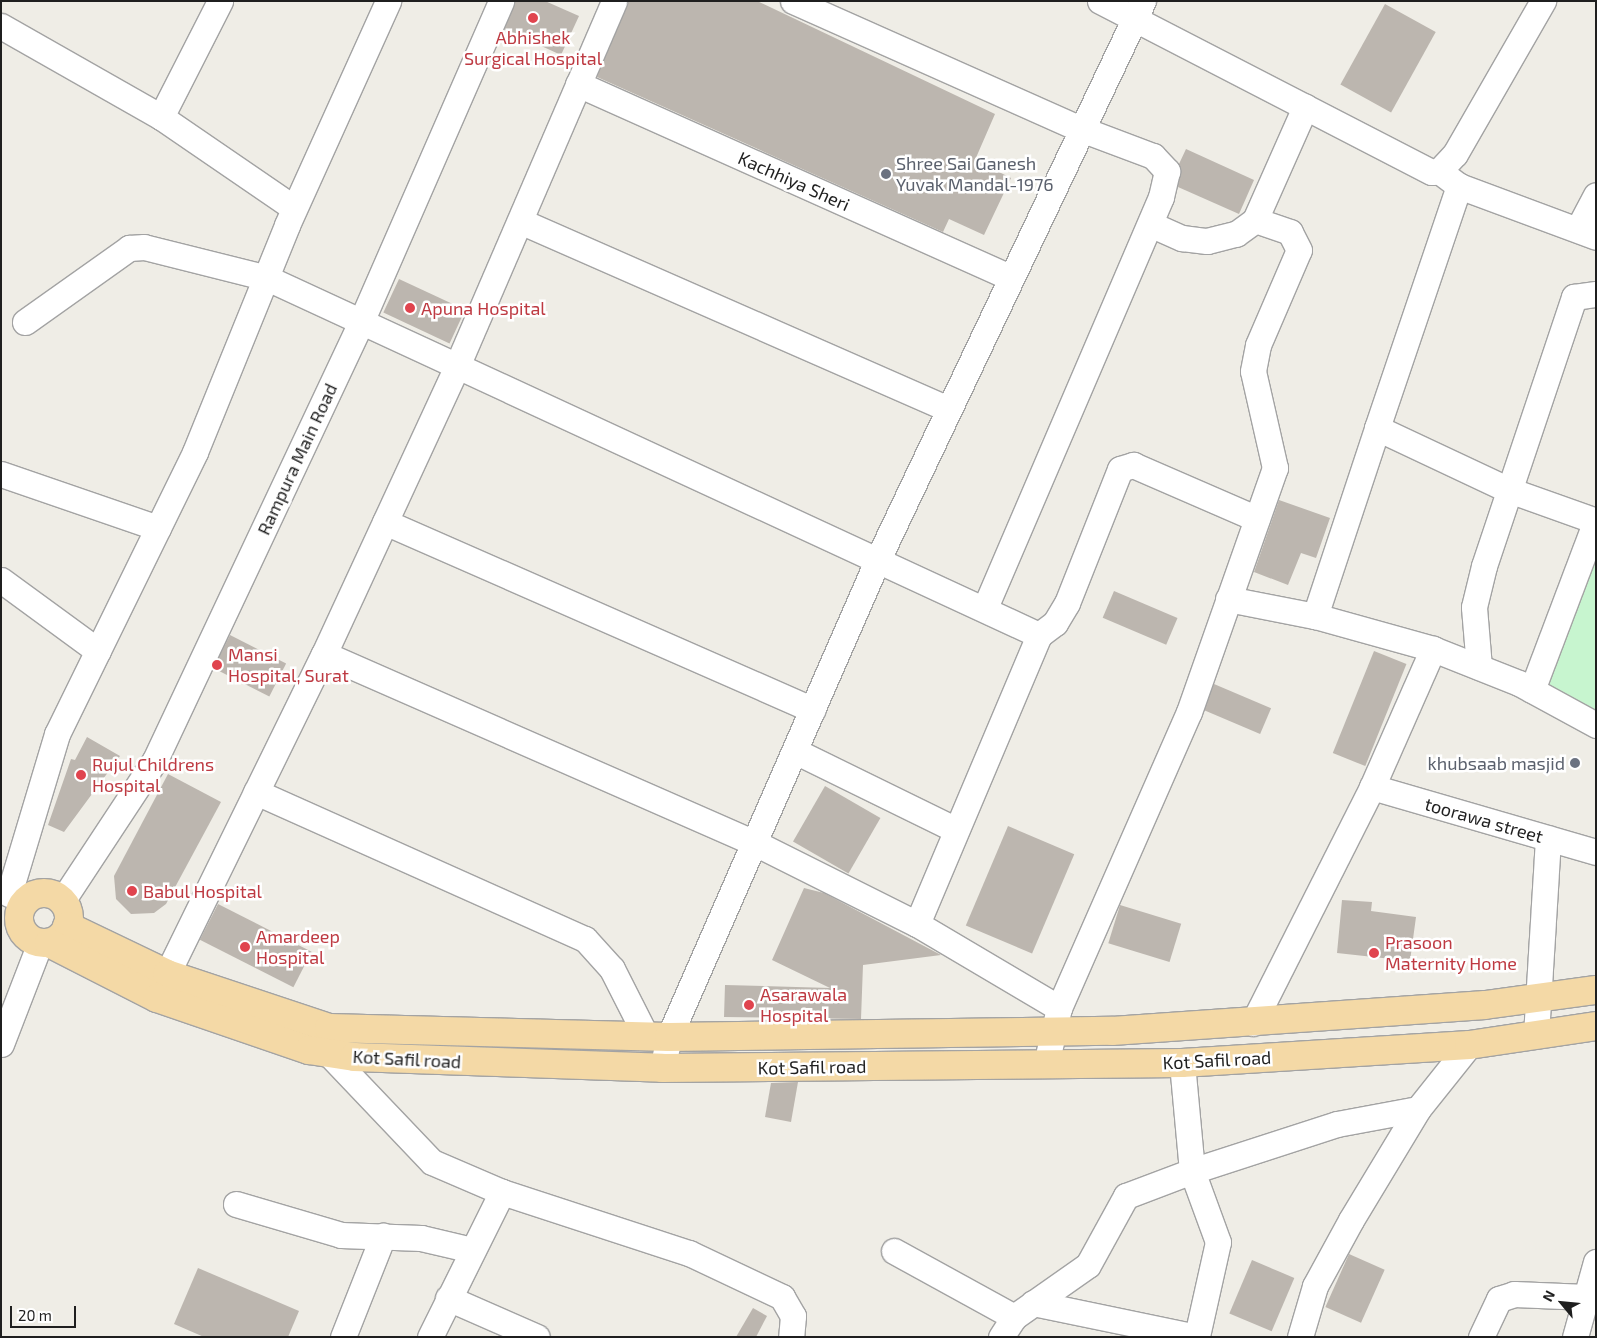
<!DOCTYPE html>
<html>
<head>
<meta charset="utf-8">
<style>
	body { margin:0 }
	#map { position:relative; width:1597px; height:1338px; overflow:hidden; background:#efede6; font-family:"Exo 2",sans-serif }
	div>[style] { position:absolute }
	.park>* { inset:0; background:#c7f5cf }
	.building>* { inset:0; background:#bcb6af; transform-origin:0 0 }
	.roads { filter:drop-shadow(1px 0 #a3a3a3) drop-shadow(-1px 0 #a3a3a3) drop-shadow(0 1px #a3a3a3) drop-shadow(0 -1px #a3a3a3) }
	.minor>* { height:25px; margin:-12.5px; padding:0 12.5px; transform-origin:12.5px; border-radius:12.5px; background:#fff }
	.major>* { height:28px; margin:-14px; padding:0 14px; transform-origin:14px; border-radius:14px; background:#f4d9a6 }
	.major>.ring { margin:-14px; padding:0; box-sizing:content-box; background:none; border:28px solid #f4d9a6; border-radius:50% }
	.dots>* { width:14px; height:14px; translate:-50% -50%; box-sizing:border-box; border:2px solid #fff; border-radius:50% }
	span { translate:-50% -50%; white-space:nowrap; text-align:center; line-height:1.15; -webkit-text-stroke:5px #fff; paint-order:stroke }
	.health-label { font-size:18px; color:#be3a42 }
	.left { translate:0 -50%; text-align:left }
	.worship-label { font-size:18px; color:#5b616d }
	.right { translate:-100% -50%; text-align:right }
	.street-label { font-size:18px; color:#1f1f1f }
	.frame { position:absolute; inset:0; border:2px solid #1f1f1f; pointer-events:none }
	.north { position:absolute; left:1537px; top:1278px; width:50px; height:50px; -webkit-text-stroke:4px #fff; paint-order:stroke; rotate:298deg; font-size:14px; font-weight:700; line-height:20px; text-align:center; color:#1f1f1f }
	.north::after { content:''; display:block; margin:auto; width:18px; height:22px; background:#1f1f1f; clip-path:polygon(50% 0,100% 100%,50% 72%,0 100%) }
	.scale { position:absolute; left:10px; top:1306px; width:66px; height:22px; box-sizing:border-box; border:2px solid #1f1f1f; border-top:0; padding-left:6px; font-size:15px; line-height:18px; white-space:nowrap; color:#1f1f1f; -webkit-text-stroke:4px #fff; paint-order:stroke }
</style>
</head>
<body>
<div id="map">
	<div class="park">
		<i style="clip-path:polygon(1596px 562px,1596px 719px,1541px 688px)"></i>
	</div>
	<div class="building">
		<i style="clip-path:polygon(515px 1px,545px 1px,579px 16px,561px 55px,504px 29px)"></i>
		<i style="clip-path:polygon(628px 1px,757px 1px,995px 114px,975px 160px,1011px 178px,984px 235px,949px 219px,943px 232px,597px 77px)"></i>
		<i style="left:1385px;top:4px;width:58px;height:92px;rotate:29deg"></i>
		<i style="clip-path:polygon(1186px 149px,1254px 180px,1239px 214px,1178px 187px,1179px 164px)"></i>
		<i style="left:399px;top:279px;width:73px;height:37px;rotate:25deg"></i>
		<i style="clip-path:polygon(1279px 500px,1330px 518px,1316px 558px,1301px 553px,1288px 585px,1254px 572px)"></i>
		<i style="left:1114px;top:591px;width:69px;height:29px;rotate:23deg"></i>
		<i style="left:230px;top:635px;width:63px;height:37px;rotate:27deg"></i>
		<i style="left:1374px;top:651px;width:35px;height:110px;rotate:22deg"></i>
		<i style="left:1214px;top:684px;width:62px;height:28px;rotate:23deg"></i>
		<i style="clip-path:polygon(87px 737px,120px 756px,64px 832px,48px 825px,71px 759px,75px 760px)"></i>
		<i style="clip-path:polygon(168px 774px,221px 802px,166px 904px,154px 913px,131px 914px,116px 899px,114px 876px)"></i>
		<i style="left:825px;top:786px;width:64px;height:64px;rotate:30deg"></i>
		<i style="left:1008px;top:826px;width:72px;height:108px;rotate:23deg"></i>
		<i style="clip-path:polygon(804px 888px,824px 893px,941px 955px,863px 965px,861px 1019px,724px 1017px,725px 985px,830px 988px,772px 960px)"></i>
		<i style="clip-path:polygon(1342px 900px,1372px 902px,1371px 911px,1416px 917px,1410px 961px,1337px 953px)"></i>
		<i style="left:218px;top:904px;width:105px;height:40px;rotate:27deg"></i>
		<i style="left:1120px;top:905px;width:64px;height:40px;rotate:17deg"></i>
		<i style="clip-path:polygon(798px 1082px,791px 1122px,765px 1117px,771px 1083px)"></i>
		<i style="left:1349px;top:1254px;width:39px;height:58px;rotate:24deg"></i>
		<i style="left:1252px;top:1260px;width:46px;height:58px;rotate:23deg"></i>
		<i style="clip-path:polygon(198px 1268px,299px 1311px,288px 1337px,204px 1337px,174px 1324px)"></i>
		<i style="clip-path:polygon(753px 1308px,767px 1316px,756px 1337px,736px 1337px)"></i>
	</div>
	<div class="roads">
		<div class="minor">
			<i style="left:793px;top:1px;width:315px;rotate:24deg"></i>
			<i style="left:1081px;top:129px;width:77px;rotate:20.6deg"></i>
			<i style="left:1153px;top:156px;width:21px;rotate:47deg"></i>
			<i style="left:1167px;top:171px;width:27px;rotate:103deg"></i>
			<i style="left:1161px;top:197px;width:447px;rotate:113.2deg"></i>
			<i style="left:1100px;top:1px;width:373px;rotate:27.3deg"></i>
			<i style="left:1432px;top:172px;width:7px;rotate:-8deg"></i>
			<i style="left:1439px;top:171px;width:23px;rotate:-47deg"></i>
			<i style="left:1455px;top:154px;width:177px;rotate:-60.1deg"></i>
			<i style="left:1px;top:26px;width:184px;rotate:29.6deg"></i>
			<i style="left:161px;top:117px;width:161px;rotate:34.4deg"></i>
			<i style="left:578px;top:84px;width:472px;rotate:24.1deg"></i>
			<i style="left:161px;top:117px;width:130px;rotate:-63deg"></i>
			<i style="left:1459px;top:186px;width:146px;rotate:20.4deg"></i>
			<i style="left:520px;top:221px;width:468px;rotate:23.7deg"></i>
			<i style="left:1150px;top:224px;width:35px;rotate:24deg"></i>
			<i style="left:1182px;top:238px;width:25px;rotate:7deg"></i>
			<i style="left:1207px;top:241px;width:30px;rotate:-14deg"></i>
			<i style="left:1236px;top:234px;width:24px;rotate:-36deg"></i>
			<i style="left:1255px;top:220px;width:124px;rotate:-66.1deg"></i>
			<i style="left:1579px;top:227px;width:36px;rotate:-62deg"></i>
			<i style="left:25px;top:322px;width:128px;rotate:-35.4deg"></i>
			<i style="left:129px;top:248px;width:15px;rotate:-4deg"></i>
			<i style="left:144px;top:247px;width:127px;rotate:14.1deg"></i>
			<i style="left:267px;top:278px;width:851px;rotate:24.82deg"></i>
			<i style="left:1377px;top:428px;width:256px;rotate:-71.3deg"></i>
			<i style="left:1459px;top:186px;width:25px;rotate:-143deg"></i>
			<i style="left:1px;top:474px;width:166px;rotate:19deg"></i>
			<i style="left:385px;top:522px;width:467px;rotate:23.7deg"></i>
			<i style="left:1px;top:580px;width:120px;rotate:36.2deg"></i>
			<i style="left:1228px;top:599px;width:89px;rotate:11.1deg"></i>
			<i style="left:1315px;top:616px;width:123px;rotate:15.6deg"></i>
			<i style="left:1433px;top:649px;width:92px;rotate:21.6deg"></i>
			<i style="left:1519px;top:683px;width:88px;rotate:28.6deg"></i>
			<i style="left:1315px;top:616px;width:198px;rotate:-71.7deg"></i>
			<i style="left:1377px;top:428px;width:146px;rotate:25.2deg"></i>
			<i style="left:1509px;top:490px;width:92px;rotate:19.6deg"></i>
			<i style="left:324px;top:654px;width:471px;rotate:23.7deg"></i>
			<i style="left:755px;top:843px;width:181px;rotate:26.6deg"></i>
			<i style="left:917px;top:924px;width:165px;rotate:30.6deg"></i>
			<i style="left:1059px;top:1008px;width:57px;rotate:103.1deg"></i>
			<i style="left:1479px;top:667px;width:60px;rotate:-94.8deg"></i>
			<i style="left:1474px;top:607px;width:42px;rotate:-76.3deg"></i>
			<i style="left:1484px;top:566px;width:284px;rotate:-71.5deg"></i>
			<i style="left:1574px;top:297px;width:22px;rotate:-8deg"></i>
			<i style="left:1532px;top:690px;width:181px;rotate:-69.3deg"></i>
			<i style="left:795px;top:751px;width:179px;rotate:26.1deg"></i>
			<i style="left:1372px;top:787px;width:233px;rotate:16.2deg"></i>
			<i style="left:256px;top:792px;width:360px;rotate:24.1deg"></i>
			<i style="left:585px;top:939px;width:40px;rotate:48deg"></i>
			<i style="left:612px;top:969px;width:75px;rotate:63.1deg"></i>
			<i style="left:9px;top:894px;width:167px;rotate:-73.3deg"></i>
			<i style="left:57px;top:734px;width:314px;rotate:-63.9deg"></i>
			<i style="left:195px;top:452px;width:245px;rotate:-67.9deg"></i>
			<i style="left:287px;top:225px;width:246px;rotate:-65.7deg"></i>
			<i style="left:62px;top:901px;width:169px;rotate:-56.6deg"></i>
			<i style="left:155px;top:760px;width:484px;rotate:-64.8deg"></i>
			<i style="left:361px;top:322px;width:350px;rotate:-66.4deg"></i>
			<i style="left:917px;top:924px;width:314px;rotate:-67.1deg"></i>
			<i style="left:1039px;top:635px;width:20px;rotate:-37deg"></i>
			<i style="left:1055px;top:623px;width:23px;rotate:-59deg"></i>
			<i style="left:1067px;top:603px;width:144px;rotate:-68.4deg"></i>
			<i style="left:1120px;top:469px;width:14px;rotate:-17deg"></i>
			<i style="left:1133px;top:465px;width:135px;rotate:23.5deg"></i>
			<i style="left:167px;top:974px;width:356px;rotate:-63.9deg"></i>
			<i style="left:324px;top:654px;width:317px;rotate:-65.2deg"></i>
			<i style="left:457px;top:366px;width:397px;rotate:-66.7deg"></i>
			<i style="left:1059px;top:1008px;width:323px;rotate:-66.3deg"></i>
			<i style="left:1189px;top:712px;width:259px;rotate:-70.6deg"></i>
			<i style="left:1275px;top:468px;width:99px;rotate:-102.8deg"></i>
			<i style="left:1253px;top:371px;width:26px;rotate:-79deg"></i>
			<i style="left:1258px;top:345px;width:103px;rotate:-66.7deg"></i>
			<i style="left:1299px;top:250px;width:20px;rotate:-117deg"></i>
			<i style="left:1290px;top:232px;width:37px;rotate:-161deg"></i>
			<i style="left:1253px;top:1023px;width:264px;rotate:-63.2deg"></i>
			<i style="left:1372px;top:787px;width:151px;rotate:-66.2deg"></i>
			<i style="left:1536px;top:1035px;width:197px;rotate:-86.5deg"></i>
			<i style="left:1px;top:1044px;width:108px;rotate:-68.9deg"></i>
			<i style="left:329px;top:1054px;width:149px;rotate:46.4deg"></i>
			<i style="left:432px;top:1162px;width:76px;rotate:23.2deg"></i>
			<i style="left:502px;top:1192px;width:197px;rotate:18.1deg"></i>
			<i style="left:689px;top:1253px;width:103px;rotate:25.3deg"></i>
			<i style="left:782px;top:1297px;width:22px;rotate:60deg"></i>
			<i style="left:793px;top:1316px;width:21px;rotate:95deg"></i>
			<i style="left:662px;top:1068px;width:32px;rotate:-77deg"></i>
			<i style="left:669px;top:1037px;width:522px;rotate:-66.38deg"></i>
			<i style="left:878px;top:559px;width:618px;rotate:-64.6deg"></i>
			<i style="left:236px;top:1204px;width:109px;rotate:16.4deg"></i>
			<i style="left:341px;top:1235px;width:80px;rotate:2.1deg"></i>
			<i style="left:421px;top:1238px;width:52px;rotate:13.2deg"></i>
			<i style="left:894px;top:1251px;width:137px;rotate:28.8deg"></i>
			<i style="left:448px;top:1298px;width:97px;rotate:23.7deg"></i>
			<i style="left:1033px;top:1303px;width:167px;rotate:11.7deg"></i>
			<i style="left:1197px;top:1336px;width:96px;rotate:-77.4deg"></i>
			<i style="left:1218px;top:1242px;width:76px;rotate:-110.1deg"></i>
			<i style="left:1192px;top:1171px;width:152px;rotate:-18deg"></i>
			<i style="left:1337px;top:1124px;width:82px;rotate:-10.5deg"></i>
			<i style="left:343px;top:1337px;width:109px;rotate:-68.4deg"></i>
			<i style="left:430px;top:1337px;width:162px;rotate:-63.6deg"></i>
			<i style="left:1001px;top:1337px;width:24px;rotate:-57deg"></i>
			<i style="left:1014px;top:1317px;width:90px;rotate:-35.1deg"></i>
			<i style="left:1088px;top:1265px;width:79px;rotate:-61.2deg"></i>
			<i style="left:1126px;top:1196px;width:71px;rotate:-20.7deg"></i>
			<i style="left:1192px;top:1171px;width:108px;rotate:-95.3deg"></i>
			<i style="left:1300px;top:1337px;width:53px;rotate:-73.6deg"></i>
			<i style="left:1315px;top:1286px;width:75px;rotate:-61.4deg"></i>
			<i style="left:1351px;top:1220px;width:130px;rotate:-58.9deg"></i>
			<i style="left:1418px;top:1109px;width:82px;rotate:-51.4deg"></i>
			<i style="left:1481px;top:1337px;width:42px;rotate:-64.7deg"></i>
			<i style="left:1499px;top:1299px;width:16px;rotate:-18deg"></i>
			<i style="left:1514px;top:1294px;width:73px;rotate:2.4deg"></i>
			<i style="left:1575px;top:1337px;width:78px;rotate:-74.4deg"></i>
		</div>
		<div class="major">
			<i class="ring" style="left:19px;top:893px;width:22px;height:22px"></i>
			<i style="left:67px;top:926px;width:111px;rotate:25.6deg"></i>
			<i style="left:167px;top:974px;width:171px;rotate:18.4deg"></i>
			<i style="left:329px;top:1028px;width:340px;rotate:1.5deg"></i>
			<i style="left:669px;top:1037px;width:443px;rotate:-0.8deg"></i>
			<i style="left:1112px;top:1031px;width:374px;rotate:-4deg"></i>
			<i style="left:1485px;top:1005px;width:112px;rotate:-7.7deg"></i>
			<i style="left:49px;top:943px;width:121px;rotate:27deg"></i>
			<i style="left:157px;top:998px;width:161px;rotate:18.9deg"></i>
			<i style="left:309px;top:1050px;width:46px;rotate:8.8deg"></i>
			<i style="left:354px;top:1057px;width:308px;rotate:2deg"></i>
			<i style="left:662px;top:1068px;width:520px;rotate:-0.55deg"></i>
			<i style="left:1182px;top:1063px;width:288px;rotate:-3.6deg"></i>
			<i style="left:1469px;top:1045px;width:128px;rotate:-8.5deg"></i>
		</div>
	</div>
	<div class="dots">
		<i style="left:533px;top:18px;background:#e0444e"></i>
		<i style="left:886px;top:174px;background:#6b7280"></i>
		<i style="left:410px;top:308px;background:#e0444e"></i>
		<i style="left:217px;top:665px;background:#e0444e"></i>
		<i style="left:1575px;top:763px;background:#6b7280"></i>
		<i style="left:81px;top:775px;background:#e0444e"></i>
		<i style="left:132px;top:891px;background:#e0444e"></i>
		<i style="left:245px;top:947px;background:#e0444e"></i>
		<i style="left:1374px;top:953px;background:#e0444e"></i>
		<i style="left:749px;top:1005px;background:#e0444e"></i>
	</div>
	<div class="health-label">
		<span style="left:533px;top:48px">Abhishek<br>Surgical Hospital</span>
		<span class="left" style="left:421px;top:308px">Apuna Hospital</span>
		<span class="left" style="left:228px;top:665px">Mansi<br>Hospital, Surat</span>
		<span class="left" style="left:92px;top:775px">Rujul Childrens<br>Hospital</span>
		<span class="left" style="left:143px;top:891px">Babul Hospital</span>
		<span class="left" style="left:256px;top:947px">Amardeep<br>Hospital</span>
		<span class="left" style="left:1385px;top:953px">Prasoon<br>Maternity Home</span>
		<span class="left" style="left:760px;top:1005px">Asarawala<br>Hospital</span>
	</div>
	<div class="worship-label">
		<span class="left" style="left:896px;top:174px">Shree Sai Ganesh<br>Yuvak Mandal-1976</span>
		<span class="right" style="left:1565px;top:763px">khubsaab masjid</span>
	</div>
	<div class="street-label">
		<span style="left:794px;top:181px;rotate:24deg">Kachhiya Sheri</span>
		<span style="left:297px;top:459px;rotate:-65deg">Rampura Main Road</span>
		<span style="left:1484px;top:820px;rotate:16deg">toorawa street</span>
		<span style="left:407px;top:1059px;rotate:3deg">Kot Safil road</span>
		<span style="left:1217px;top:1060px;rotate:-3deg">Kot Safil road</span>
		<span style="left:812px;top:1067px;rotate:-1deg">Kot Safil road</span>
	</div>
	<div class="frame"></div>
	<div class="north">N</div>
	<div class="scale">20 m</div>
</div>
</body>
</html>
